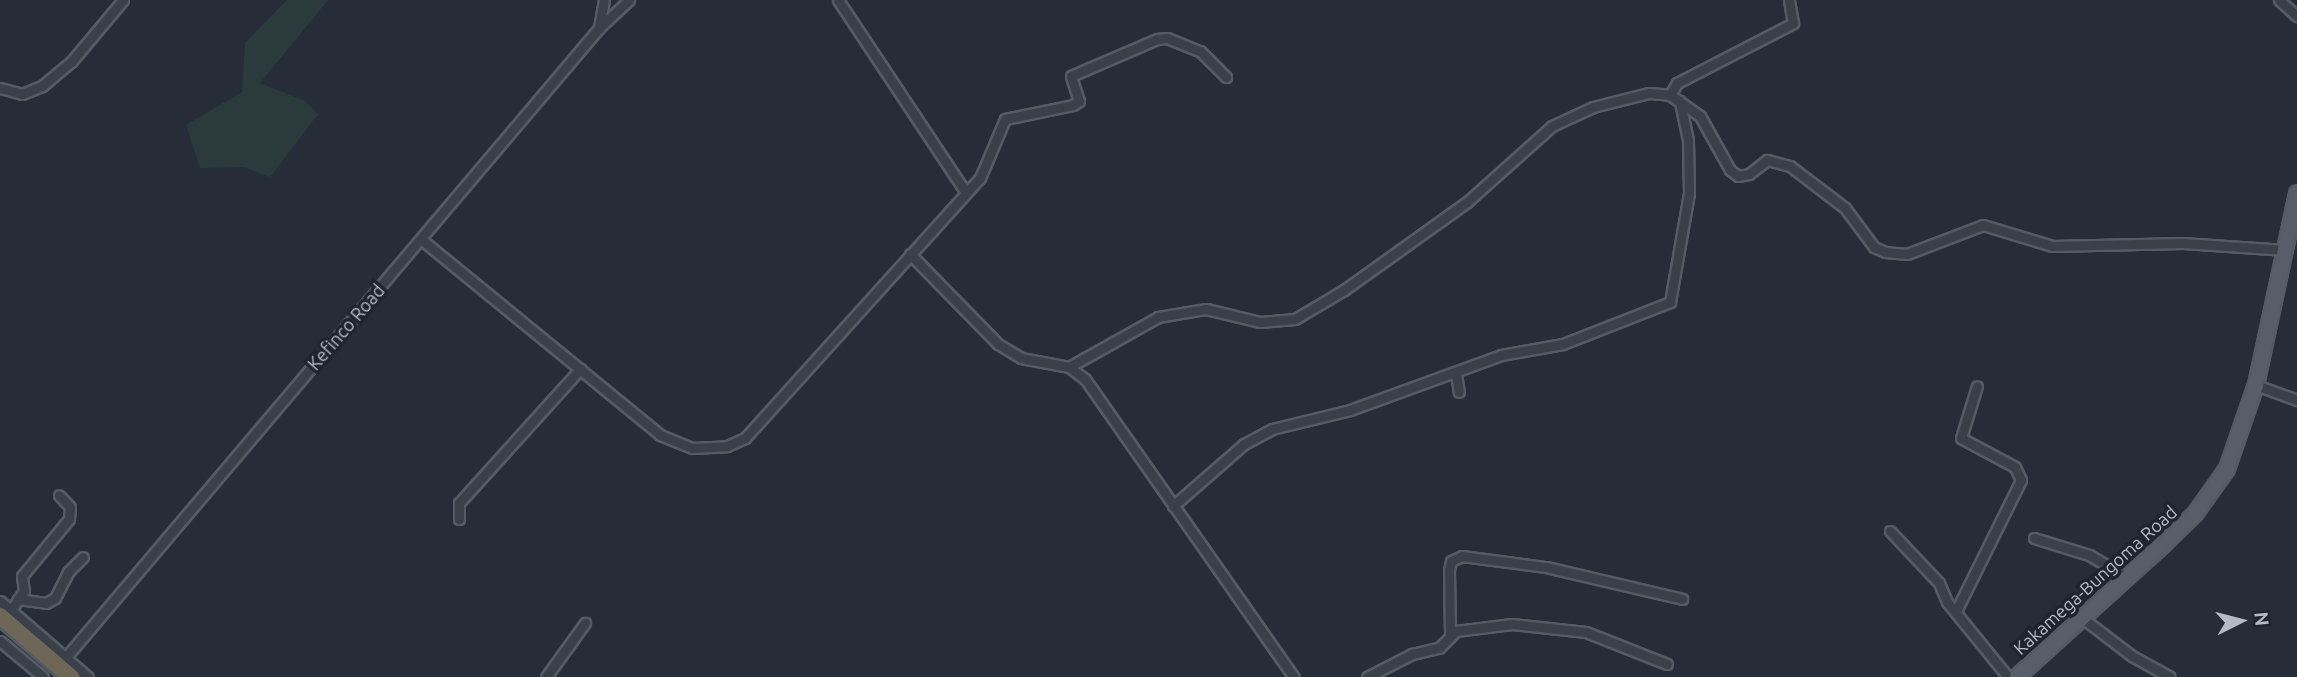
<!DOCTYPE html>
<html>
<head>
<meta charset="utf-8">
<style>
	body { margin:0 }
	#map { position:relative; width:2297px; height:677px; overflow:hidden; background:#262d39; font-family:Ubuntu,sans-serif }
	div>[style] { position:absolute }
	.green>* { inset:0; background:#2b3b3c }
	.roads { filter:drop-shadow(2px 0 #545b64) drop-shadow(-2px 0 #545b64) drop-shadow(0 2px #545b64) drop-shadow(0 -2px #545b64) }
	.street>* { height:9px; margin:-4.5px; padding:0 4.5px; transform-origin:4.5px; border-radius:4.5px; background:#394049 }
	.primary>* { height:14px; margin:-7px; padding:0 7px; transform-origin:7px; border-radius:7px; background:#575e69 }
	.highway>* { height:16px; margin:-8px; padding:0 8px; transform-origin:8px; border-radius:8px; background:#6e6657 }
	span { translate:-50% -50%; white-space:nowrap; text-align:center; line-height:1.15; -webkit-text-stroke:7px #1e252e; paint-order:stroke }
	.street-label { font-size:18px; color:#b5bbc5 }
	.north { position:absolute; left:2206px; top:586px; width:70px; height:70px; -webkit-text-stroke:5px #1e252e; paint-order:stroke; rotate:84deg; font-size:19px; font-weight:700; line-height:28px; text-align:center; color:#b5bbc5 }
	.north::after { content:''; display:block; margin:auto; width:24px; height:32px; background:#b5bbc5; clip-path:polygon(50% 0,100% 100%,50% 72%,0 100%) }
</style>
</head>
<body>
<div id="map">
	<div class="green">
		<i style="clip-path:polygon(287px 0,328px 0,260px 83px,305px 101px,318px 114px,270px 177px,243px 167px,200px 168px,186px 125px,242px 92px,245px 43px)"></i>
	</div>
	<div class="roads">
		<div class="street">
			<i style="left:838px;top:0;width:228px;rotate:56.4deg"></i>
			<i style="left:2279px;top:0;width:24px;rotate:42deg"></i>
			<i style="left:599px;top:28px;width:28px;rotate:-80deg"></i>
			<i style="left:0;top:88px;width:23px;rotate:15deg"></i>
			<i style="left:22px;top:94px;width:22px;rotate:-22deg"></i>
			<i style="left:42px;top:86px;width:38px;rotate:-40deg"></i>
			<i style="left:71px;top:62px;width:81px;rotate:-50deg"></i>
			<i style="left:1670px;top:95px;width:14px;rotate:-60deg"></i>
			<i style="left:1677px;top:83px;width:131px;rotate:-27.3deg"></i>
			<i style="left:1793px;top:23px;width:23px;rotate:-100deg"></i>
			<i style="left:422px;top:240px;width:308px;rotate:39.3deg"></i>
			<i style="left:660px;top:435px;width:35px;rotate:22deg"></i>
			<i style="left:692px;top:448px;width:35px;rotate:-3deg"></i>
			<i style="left:727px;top:446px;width:20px;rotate:-24deg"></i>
			<i style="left:745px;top:438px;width:350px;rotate:-47.9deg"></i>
			<i style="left:980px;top:178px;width:64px;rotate:-67deg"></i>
			<i style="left:1005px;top:119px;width:69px;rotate:-11.6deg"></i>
			<i style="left:1073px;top:105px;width:7px;rotate:-34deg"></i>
			<i style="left:1079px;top:101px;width:26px;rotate:-108deg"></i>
			<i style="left:1071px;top:76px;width:94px;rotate:-23.3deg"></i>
			<i style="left:1157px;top:39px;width:10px;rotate:-6deg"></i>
			<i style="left:1167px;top:38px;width:35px;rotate:22deg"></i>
			<i style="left:1200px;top:51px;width:37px;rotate:45deg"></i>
			<i style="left:910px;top:254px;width:126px;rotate:45.6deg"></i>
			<i style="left:998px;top:344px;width:27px;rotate:31deg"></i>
			<i style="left:1021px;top:358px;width:49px;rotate:10.6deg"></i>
			<i style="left:1069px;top:367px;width:20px;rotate:37deg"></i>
			<i style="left:1085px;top:379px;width:364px;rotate:55deg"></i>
			<i style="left:1069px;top:367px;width:102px;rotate:-29.3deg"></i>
			<i style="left:1158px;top:317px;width:49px;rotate:-9.5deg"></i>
			<i style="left:1206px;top:309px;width:56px;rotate:13.5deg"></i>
			<i style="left:1260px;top:322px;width:35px;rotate:-5deg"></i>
			<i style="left:1295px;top:319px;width:57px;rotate:-30.6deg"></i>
			<i style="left:1344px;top:290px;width:151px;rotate:-35.6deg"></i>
			<i style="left:1467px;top:202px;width:114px;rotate:-41.8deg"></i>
			<i style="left:1552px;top:126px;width:45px;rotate:-24.9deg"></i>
			<i style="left:1593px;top:107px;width:58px;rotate:-14deg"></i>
			<i style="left:1649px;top:93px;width:21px;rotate:5deg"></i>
			<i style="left:1670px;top:95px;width:37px;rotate:35deg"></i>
			<i style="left:1700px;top:116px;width:62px;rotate:60.9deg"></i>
			<i style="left:1730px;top:170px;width:10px;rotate:37deg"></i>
			<i style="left:1738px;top:176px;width:11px;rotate:-10deg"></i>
			<i style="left:1749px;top:174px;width:23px;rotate:-38deg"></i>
			<i style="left:1767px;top:160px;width:24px;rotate:15deg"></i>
			<i style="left:1790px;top:166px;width:69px;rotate:37.4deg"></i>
			<i style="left:1845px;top:208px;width:49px;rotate:53.4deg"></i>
			<i style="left:1874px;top:247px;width:12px;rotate:24deg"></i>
			<i style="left:1885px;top:252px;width:22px;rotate:5deg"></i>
			<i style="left:1907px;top:254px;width:81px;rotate:-20.9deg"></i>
			<i style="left:1983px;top:225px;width:72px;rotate:16.9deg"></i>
			<i style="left:2052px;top:246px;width:131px;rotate:-1.3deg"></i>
			<i style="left:2183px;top:243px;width:103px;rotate:3.9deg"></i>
			<i style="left:1456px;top:374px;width:18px;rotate:81deg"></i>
			<i style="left:2256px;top:385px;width:44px;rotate:20.1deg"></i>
			<i style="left:1173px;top:506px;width:94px;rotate:-41.1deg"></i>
			<i style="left:1244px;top:444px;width:32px;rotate:-28deg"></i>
			<i style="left:1272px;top:429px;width:80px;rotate:-13.7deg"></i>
			<i style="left:1350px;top:410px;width:161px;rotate:-20deg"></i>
			<i style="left:1501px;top:355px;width:63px;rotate:-10.1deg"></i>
			<i style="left:1563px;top:344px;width:115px;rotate:-21.4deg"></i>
			<i style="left:1670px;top:302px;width:111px;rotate:-80.1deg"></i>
			<i style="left:1689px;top:193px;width:53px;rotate:-91.1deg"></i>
			<i style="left:1688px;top:140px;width:40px;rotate:-102deg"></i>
			<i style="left:459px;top:519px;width:16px;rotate:-90deg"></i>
			<i style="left:459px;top:503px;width:181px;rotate:-47.9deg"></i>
			<i style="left:1890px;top:531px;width:71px;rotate:46.7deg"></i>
			<i style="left:1939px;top:583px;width:21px;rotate:67deg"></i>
			<i style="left:1947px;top:602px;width:97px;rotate:50.9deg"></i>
			<i style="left:2034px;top:538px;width:58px;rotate:17.2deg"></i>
			<i style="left:2089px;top:555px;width:44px;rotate:30.1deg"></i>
			<i style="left:18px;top:599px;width:28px;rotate:8deg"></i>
			<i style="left:46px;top:603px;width:10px;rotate:-29deg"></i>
			<i style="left:55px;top:598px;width:29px;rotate:-63deg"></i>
			<i style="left:68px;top:572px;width:21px;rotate:-45deg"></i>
			<i style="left:0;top:601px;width:116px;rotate:40.8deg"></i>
			<i style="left:11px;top:610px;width:23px;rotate:-56deg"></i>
			<i style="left:24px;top:591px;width:15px;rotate:-98deg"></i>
			<i style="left:22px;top:576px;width:74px;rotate:-50.5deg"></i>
			<i style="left:69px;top:519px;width:12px;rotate:-85deg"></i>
			<i style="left:70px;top:507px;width:16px;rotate:-133deg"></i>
			<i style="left:1956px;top:611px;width:146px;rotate:-63.6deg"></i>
			<i style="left:2021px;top:480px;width:14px;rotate:-115deg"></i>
			<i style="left:2015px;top:467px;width:61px;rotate:-151.8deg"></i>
			<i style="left:1961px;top:438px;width:54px;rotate:-72.9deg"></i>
			<i style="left:2081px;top:617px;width:64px;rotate:37.4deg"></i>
			<i style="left:2132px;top:656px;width:43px;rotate:28.9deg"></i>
			<i style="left:1450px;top:633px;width:63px;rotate:-90.9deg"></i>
			<i style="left:1449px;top:570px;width:9px;rotate:-77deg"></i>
			<i style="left:1451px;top:561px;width:12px;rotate:-24deg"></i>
			<i style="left:1462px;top:556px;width:85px;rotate:7.5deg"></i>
			<i style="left:1546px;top:567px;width:140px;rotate:13.2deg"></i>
			<i style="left:0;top:641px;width:56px;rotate:39.9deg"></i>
			<i style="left:66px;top:657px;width:824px;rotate:-49.72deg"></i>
			<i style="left:599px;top:28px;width:41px;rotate:-43deg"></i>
			<i style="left:546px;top:677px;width:67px;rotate:-54.2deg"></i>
			<i style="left:1367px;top:677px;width:51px;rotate:-27.1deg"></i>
			<i style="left:1412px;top:654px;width:28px;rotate:-13deg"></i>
			<i style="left:1439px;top:648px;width:24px;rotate:-45deg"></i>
			<i style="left:1456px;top:631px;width:56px;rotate:-7.1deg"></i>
			<i style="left:1512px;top:624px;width:74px;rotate:6.2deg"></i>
			<i style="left:1586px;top:632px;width:87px;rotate:21.6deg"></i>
		</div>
		<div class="primary">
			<i style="left:2017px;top:677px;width:198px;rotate:-42.1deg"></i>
			<i style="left:2164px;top:544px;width:43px;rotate:-44.1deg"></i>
			<i style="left:2195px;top:514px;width:55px;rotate:-54.6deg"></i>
			<i style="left:2227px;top:469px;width:89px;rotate:-71deg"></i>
			<i style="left:2256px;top:385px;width:196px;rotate:-77.9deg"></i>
		</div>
		<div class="highway">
			<i style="left:0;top:616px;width:94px;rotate:40.7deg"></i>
		</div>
	</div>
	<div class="street-label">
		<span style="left:346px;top:327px;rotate:-49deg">Kefinco Road</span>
		<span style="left:2095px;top:580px;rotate:-42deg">Kakamega-Bungoma Road</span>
	</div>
	<div class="north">N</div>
</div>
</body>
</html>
